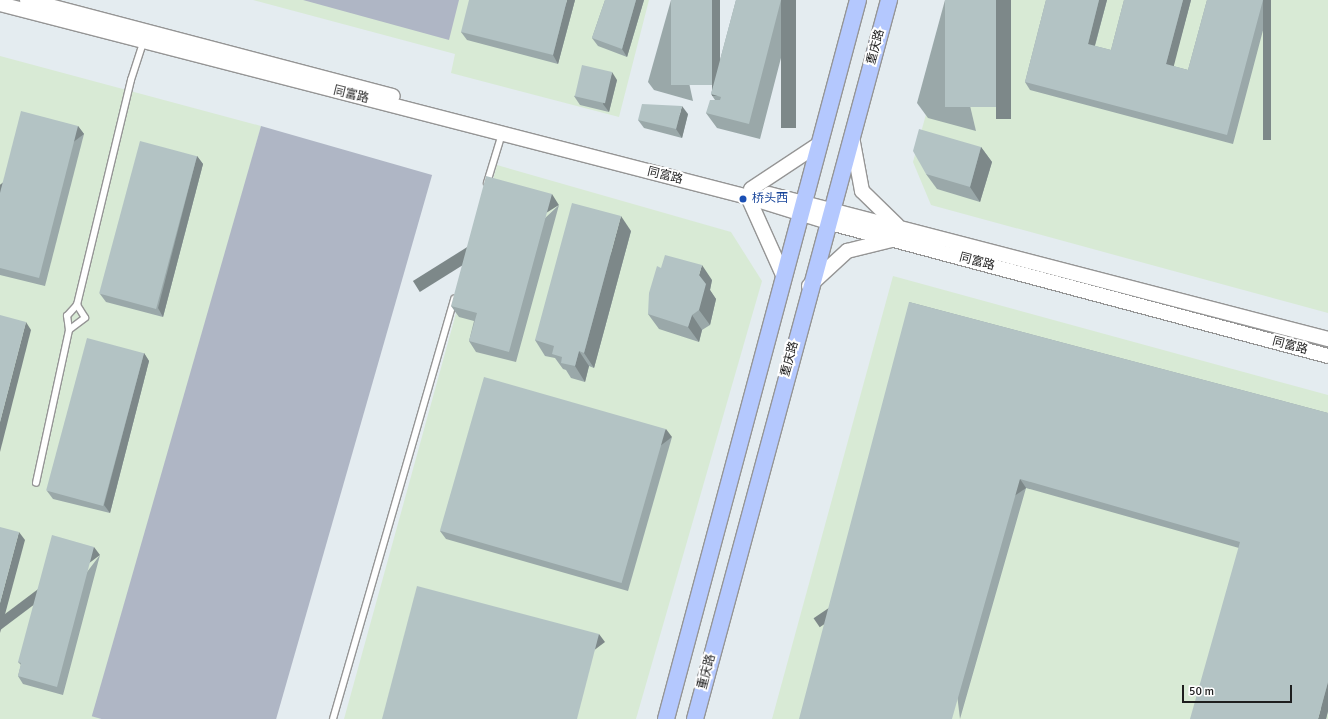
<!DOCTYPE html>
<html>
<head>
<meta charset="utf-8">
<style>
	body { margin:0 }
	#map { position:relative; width:1328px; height:719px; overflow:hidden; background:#e4ecf0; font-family:Signika,"Noto Sans SC",sans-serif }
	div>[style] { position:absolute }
	.industrial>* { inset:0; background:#d8ead5 }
	.construction>* { inset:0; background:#afb6c5; transform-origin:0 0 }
	.roads { filter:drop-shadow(1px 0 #959595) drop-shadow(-1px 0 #959595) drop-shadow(0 1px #959595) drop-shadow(0 -1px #959595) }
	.service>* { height:5.5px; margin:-2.75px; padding:0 2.75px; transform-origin:2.75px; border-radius:2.75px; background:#fff }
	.tertiary>* { height:14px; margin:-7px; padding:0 7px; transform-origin:7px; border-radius:7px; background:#fff }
	.secondary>* { height:16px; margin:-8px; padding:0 8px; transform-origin:8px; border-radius:8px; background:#b4c8fe }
	.wall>* { inset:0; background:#9aa8a9 }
	.shaded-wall>* { inset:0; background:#7d8889; transform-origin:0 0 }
	.building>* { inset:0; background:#b3c3c4; transform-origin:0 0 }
	.dots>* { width:11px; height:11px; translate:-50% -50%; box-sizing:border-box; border:2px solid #fff; border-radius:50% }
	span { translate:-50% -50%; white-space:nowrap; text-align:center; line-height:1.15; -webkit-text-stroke:4px #fff; paint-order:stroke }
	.street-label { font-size:12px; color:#1e1e1e }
	.transit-label { font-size:12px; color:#164399 }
	.left { translate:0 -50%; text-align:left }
	.scale { position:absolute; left:1182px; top:685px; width:110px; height:18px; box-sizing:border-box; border:2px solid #1e1e1e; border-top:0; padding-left:5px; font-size:12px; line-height:14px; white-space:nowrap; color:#1e1e1e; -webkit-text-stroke:3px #fff; paint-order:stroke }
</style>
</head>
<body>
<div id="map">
	<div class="industrial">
		<i style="clip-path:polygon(253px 0,649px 0,619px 117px,451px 73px,455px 54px)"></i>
		<i style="clip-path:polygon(957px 0,1328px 0,1328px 313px,931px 205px,913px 162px)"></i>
		<i style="clip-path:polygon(0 56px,261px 126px,100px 719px,0 719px)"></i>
		<i style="clip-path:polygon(497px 165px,731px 232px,762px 281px,636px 719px,344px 719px)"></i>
		<i style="clip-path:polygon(893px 276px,1328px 395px,1328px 719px,772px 719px)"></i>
	</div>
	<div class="construction">
		<i style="clip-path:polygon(303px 0,459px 0,449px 40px)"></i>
		<i style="left:261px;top:126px;width:178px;height:614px;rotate:16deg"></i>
	</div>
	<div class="roads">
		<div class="service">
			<i style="left:487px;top:183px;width:51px;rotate:-73deg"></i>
			<i style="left:69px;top:330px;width:20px;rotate:-37deg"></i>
			<i style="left:85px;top:318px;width:15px;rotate:-122deg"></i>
			<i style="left:36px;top:483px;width:157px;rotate:-77.8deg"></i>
			<i style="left:69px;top:330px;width:14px;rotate:-98deg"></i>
			<i style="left:67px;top:316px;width:15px;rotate:-48deg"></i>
			<i style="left:77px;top:305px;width:231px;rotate:-76.5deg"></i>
			<i style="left:131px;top:80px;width:40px;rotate:-72deg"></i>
			<i style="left:333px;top:719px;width:437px;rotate:-73.9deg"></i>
		</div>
		<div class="tertiary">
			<i style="left:27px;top:0;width:378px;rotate:14.7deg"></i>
			<i style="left:0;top:4px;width:772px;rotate:14.47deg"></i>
			<i style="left:748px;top:197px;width:90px;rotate:17.4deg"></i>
			<i style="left:834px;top:224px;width:511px;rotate:14.96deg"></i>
			<i style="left:852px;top:137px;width:55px;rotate:79.5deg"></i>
			<i style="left:862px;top:191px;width:49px;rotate:44.2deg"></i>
			<i style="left:751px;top:189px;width:82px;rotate:-33.5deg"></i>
			<i style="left:769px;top:194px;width:577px;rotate:14.54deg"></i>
			<i style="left:748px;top:197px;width:88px;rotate:65.8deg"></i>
			<i style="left:809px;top:286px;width:52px;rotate:-42.6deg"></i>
			<i style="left:847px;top:251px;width:45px;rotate:-14deg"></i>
		</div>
		<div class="secondary">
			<i style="left:666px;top:719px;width:744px;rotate:-75.05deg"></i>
			<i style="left:695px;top:719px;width:745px;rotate:-74.9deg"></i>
		</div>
	</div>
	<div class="wall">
		<i style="clip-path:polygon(575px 0,558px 64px,467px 40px,461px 32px)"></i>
		<i style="clip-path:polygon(605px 0,644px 0,627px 57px,598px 46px,592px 38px)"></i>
		<i style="clip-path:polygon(671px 0,693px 101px,654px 90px,648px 82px)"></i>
		<i style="clip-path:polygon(736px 0,796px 0,760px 139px,717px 128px,706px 113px,715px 100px,711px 94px)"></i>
		<i style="clip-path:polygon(945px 0,976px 131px,928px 118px,917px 103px)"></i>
		<i style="clip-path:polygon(1046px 0,1107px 0,1095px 46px,1111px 50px,1124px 0,1191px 0,1173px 66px,1188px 70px,1207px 0,1271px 0,1233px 144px,1030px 90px,1025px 82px)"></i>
		<i style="clip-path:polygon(617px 80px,609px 112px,580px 105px,574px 96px)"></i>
		<i style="clip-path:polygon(688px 114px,682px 138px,644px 128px,638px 120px)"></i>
		<i style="clip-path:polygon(78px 126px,84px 134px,45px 286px,0 275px,0 193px)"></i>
		<i style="clip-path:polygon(981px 147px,992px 162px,980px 202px,937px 189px,926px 174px)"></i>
		<i style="clip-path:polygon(197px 156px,203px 164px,163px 317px,106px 302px,100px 294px)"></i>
		<i style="clip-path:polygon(559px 205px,516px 362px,476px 352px,469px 341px,474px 321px,459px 317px,451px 306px)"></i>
		<i style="clip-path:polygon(631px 231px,594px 368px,589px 366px,585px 382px,571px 378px,566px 370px,563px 369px,555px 358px,545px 356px,535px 340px)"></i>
		<i style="clip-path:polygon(712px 280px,710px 290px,716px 299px,710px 325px,702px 330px,699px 342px,659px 329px,648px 314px)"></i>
		<i style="clip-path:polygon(909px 302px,1328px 413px,1328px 711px,1326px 719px,1239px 548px,1026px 488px,960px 719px)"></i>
		<i style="clip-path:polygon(144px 353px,149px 361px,110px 513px,53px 499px,47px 491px)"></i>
		<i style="clip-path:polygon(672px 437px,628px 591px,446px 539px,440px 531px)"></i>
		<i style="clip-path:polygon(100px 555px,63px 695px,23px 684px,18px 676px,21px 665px,18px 662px)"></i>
	</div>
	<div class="shaded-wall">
		<i style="clip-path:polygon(567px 0,575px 0,558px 64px,553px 55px)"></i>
		<i style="clip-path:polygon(636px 0,644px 0,627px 57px,622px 49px)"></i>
		<i style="left:712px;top:0;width:8px;height:96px"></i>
		<i style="left:781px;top:0;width:15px;height:128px"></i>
		<i style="left:996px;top:0;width:15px;height:119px"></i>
		<i style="clip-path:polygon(1099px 0,1107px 0,1093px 52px,1088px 44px)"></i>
		<i style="clip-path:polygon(1183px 0,1191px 0,1172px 73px,1166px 64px)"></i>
		<i style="left:1263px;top:0;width:8px;height:140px"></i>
		<i style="clip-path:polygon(612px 72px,617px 80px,609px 112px,603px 104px)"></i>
		<i style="clip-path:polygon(682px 106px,688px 114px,682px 138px,676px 129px)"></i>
		<i style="left:78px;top:126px;width:10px;height:157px;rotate:53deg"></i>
		<i style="clip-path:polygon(981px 147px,992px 162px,980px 202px,970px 187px)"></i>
		<i style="clip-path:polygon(197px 156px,203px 164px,163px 317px,158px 308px)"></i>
		<i style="left:552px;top:194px;width:13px;height:164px;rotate:58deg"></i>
		<i style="clip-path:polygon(621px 216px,631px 231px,594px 368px,584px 353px)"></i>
		<i style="clip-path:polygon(702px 265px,712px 280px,710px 290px,716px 299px,710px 325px,699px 310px,699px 275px)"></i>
		<i style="clip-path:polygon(692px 315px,702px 330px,699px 342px,688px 327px)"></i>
		<i style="clip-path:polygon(26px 322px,31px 330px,0 452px,0 422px)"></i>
		<i style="clip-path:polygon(579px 351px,589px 366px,585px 382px,575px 366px)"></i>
		<i style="clip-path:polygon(144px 353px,149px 361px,110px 513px,104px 505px)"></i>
		<i style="left:666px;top:429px;width:10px;height:160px;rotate:53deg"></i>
		<i style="left:1020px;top:479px;width:11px;height:249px;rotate:56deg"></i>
		<i style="clip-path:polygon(19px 532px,25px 540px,0 633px,0 603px)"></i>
		<i style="left:94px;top:547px;width:10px;height:145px;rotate:53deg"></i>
		<i style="left:599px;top:634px;width:10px;height:88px;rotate:53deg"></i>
		<i style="clip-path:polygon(1328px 682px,1328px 711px,1326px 719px,1318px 719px)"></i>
	</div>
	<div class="building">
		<i style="clip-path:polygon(469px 0,567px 0,553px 55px,461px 32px)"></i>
		<i style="clip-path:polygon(605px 0,636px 0,622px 49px,592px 38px)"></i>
		<i style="left:671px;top:0;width:41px;height:85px"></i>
		<i style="clip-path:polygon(736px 0,781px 0,749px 124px,706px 113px,710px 100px,720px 100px,721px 97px,711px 94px)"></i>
		<i style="left:945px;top:0;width:51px;height:107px"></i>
		<i style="clip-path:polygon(1046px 0,1099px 0,1088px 44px,1111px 50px,1124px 0,1183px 0,1166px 64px,1188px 70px,1207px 0,1263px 0,1227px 135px,1025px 82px)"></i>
		<i style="left:582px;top:65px;width:31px;height:32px;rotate:13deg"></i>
		<i style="clip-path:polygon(642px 104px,682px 106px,676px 129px,638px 120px)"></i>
		<i style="clip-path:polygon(21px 111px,78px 126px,39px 278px,0 268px,0 193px)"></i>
		<i style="clip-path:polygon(919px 129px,981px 147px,970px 187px,926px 174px,913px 151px)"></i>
		<i style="left:140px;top:141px;width:59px;height:158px;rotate:15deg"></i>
		<i style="clip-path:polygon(486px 176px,552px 194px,509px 352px,469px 341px,477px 313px,451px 306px)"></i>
		<i style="clip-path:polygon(572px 203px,621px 216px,584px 353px,579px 351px,575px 366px,561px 363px,562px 357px,552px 354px,554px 346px,535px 340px)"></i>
		<i style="clip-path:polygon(665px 255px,702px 265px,699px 275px,706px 284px,699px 310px,692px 315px,688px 327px,648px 314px,649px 293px,657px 266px,661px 268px)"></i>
		<i style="clip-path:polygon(909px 302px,1328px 413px,1328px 682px,1318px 719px,1190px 719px,1240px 542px,1020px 479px,952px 719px,799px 719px)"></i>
		<i style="clip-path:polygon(0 315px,26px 322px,0 422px)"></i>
		<i style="left:87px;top:338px;width:59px;height:158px;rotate:15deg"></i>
		<i style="left:484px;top:377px;width:189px;height:160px;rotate:16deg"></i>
		<i style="clip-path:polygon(0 527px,19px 532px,0 603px)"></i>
		<i style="clip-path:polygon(52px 535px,94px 547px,57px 687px,18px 676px,21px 663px,18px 662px)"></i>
		<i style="clip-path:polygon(417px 586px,599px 634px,577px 719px,382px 719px)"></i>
	</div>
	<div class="dots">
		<i style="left:743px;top:199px;background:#1a4fb4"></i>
	</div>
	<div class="street-label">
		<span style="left:876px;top:47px;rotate:-75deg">重庆路</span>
		<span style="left:351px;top:95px;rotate:14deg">同富路</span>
		<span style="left:665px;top:176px;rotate:14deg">同富路</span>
		<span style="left:977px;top:262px;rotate:15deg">同富路</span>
		<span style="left:1290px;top:346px;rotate:15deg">同富路</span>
		<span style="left:790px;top:359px;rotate:-75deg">重庆路</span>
		<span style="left:707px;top:672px;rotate:-75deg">重庆路</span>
	</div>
	<div class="transit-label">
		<span class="left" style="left:752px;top:199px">桥头西</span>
	</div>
	<div class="scale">50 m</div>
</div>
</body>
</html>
